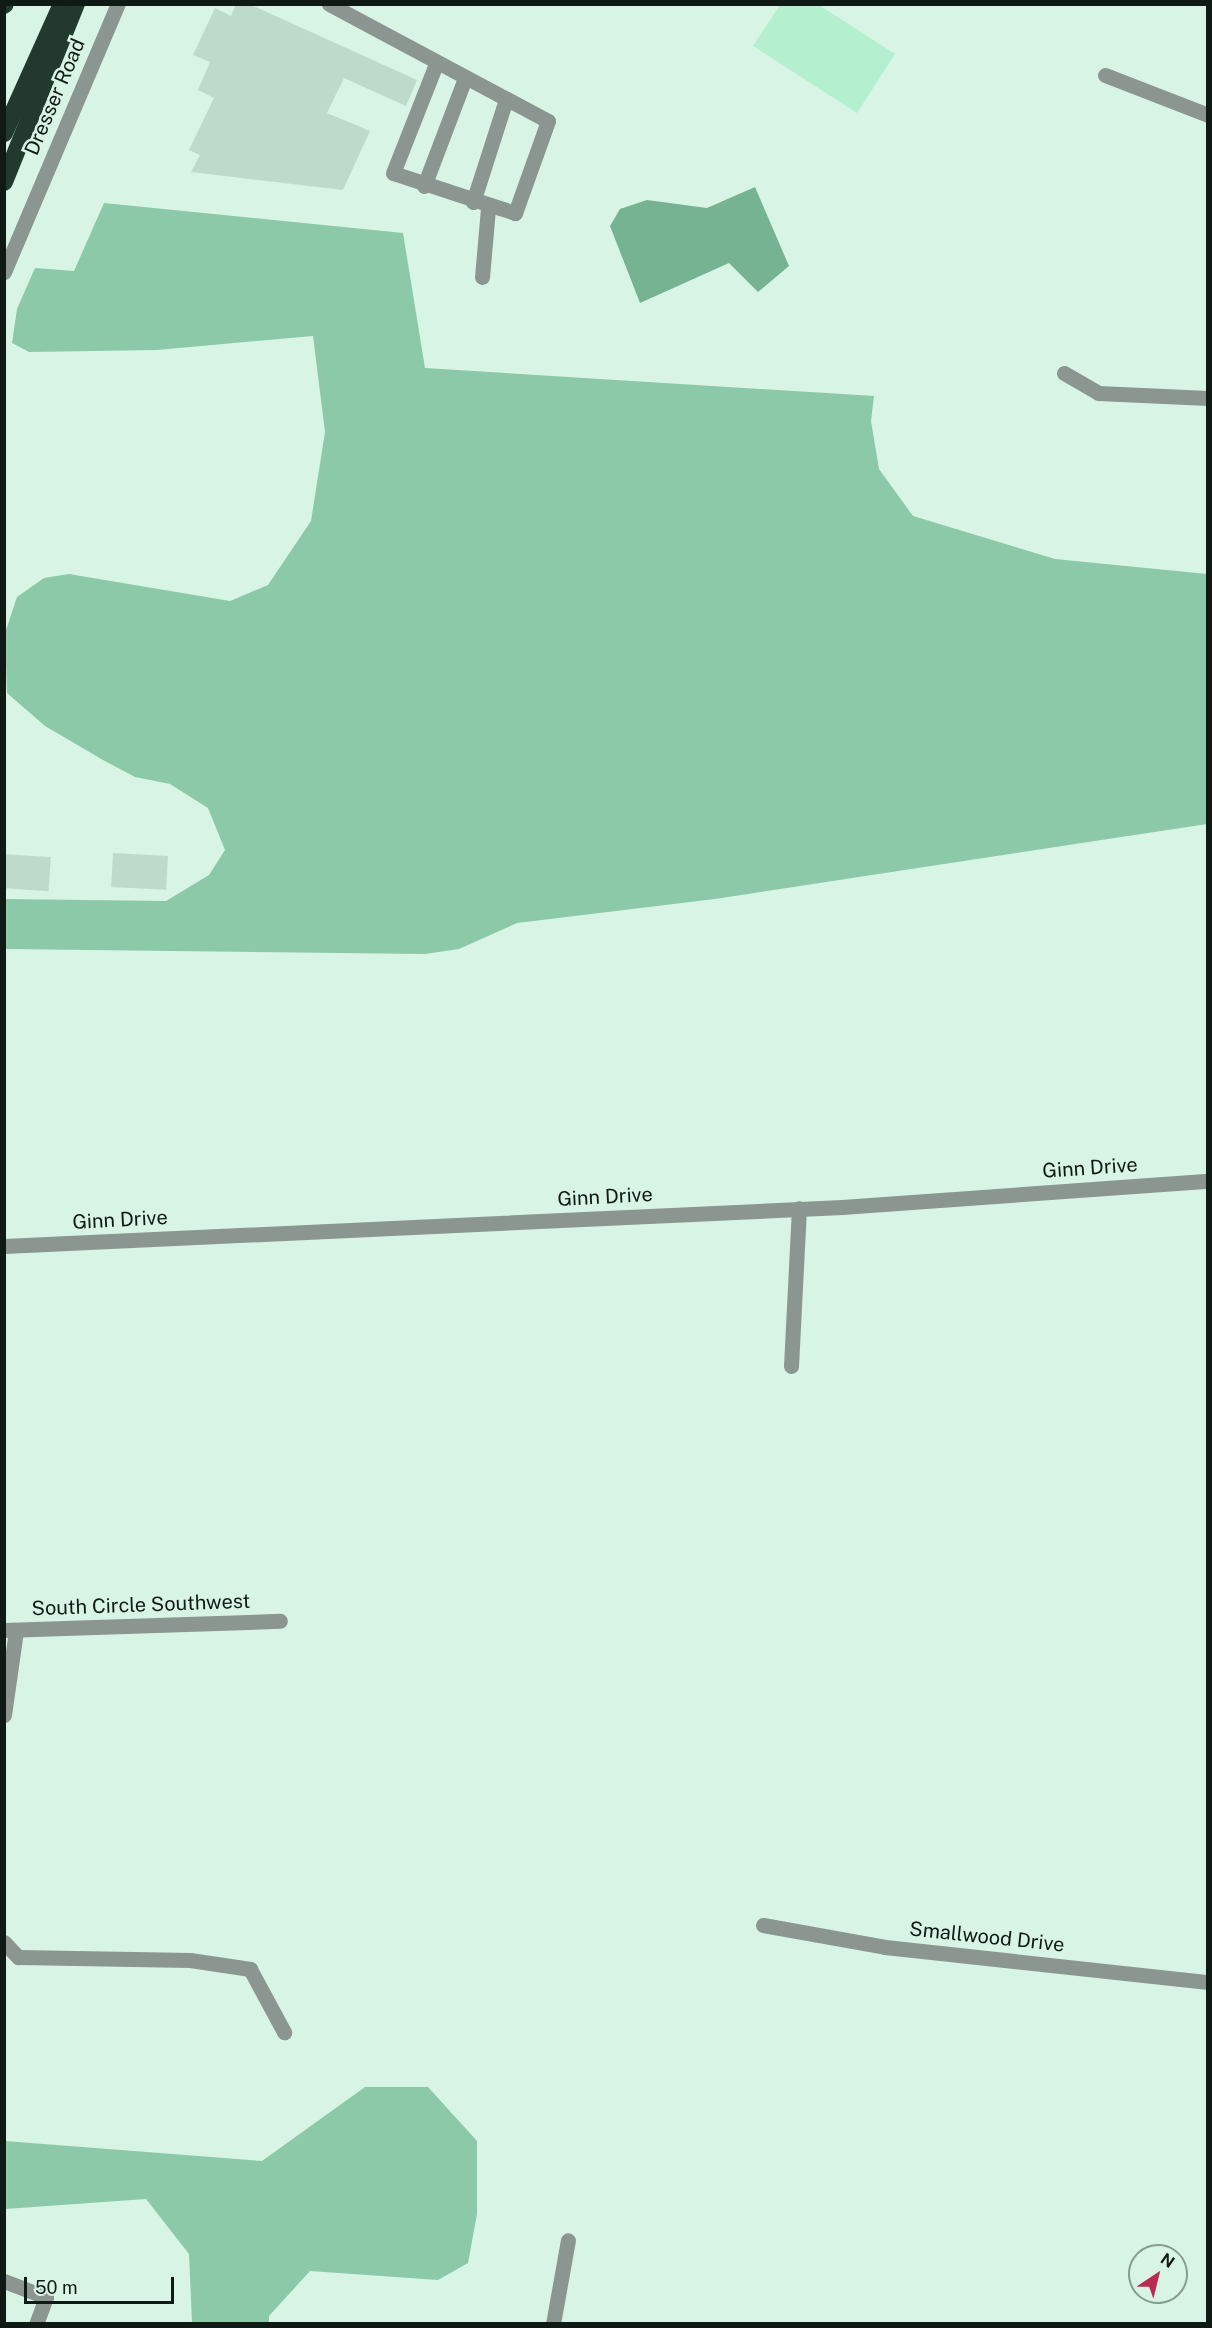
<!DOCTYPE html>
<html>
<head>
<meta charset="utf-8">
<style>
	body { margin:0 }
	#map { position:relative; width:1212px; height:2328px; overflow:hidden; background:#d8f4e4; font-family:"Public Sans",sans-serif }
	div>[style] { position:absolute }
	.green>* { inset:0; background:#b4efcf }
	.forest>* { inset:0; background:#8cc9a8 }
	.water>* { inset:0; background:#76b393 }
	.building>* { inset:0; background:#bedaca; transform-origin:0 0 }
	.minor>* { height:15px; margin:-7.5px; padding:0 7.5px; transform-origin:7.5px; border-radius:7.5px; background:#8b9690 }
	.highway>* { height:18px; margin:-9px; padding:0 9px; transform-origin:9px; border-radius:9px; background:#22392d }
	span { translate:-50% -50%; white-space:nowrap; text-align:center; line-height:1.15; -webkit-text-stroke:5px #d8f4e4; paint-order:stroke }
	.street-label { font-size:20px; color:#101a14 }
	.frame { position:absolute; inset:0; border:6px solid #101a14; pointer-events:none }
	.north { position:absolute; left:1128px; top:2244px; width:60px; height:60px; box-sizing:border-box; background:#d8f4e4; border:2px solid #889d91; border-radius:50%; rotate:35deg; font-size:16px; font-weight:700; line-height:24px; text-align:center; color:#101a14 }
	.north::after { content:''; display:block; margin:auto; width:21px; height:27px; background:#ba2a51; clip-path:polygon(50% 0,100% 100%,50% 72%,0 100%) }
	.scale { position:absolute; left:24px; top:2277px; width:150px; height:27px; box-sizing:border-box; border:3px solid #101a14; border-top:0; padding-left:8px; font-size:18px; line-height:21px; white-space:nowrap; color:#101a14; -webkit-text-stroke:4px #d8f4e4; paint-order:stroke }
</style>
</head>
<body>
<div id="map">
	<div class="green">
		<i style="clip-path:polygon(780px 5px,819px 5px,895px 54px,857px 113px,753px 46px)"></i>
	</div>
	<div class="forest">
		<i style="clip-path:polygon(104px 203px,403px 233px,425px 368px,874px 396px,871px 421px,879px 469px,913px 516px,1055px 559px,1207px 574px,1207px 824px,715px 899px,517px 923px,459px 949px,425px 954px,5px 949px,5px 899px,166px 901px,209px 875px,225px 850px,208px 808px,170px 784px,135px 777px,103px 760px,45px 726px,7px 693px,5px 633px,17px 597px,44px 578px,69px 574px,230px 601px,268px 585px,311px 521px,325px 432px,313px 336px,157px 350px,29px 352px,12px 343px,17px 309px,35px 268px,74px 271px)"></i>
		<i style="clip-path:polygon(365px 2087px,428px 2087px,477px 2141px,477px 2214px,468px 2263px,438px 2280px,310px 2271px,269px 2316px,269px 2323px,192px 2323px,189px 2254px,146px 2199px,5px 2209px,5px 2141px,262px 2161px)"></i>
	</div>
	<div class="water">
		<i style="clip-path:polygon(755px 187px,789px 266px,758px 292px,729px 263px,640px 303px,610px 226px,620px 209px,647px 200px,707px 208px)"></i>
	</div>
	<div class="building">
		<i style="clip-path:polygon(236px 4px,249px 4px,417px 80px,406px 106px,344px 78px,327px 113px,370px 131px,343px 190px,191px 172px,200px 155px,189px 150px,214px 98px,198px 90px,210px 62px,193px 55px,215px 8px,231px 16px)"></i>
		<i style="left:113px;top:853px;width:55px;height:34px;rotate:3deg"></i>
		<i style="left:4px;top:854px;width:47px;height:34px;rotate:4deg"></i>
	</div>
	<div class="minor">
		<i style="left:329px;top:4px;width:248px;rotate:28.1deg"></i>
		<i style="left:548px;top:121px;width:98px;rotate:109.7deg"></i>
		<i style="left:515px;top:213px;width:128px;rotate:-161.8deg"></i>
		<i style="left:393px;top:173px;width:117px;rotate:-68.5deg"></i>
		<i style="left:1105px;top:75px;width:110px;rotate:21.2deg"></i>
		<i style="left:424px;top:186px;width:116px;rotate:-69.2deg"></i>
		<i style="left:473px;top:202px;width:108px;rotate:-72.2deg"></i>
		<i style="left:4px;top:272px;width:291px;rotate:-67deg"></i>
		<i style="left:482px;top:277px;width:69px;rotate:-85deg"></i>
		<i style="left:1064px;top:373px;width:39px;rotate:30deg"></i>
		<i style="left:1098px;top:393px;width:110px;rotate:2.6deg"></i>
		<i style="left:4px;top:1246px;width:839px;rotate:-2.66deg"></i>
		<i style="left:842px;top:1207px;width:367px;rotate:-4.1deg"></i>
		<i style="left:791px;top:1366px;width:158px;rotate:-87.1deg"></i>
		<i style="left:4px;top:1630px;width:276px;rotate:-1.9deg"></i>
		<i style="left:4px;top:1715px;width:85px;rotate:-81.9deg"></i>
		<i style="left:763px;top:1925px;width:124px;rotate:10.2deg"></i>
		<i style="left:885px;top:1947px;width:325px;rotate:6.2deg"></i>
		<i style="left:4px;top:1942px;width:21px;rotate:47deg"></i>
		<i style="left:18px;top:1957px;width:172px;rotate:1deg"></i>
		<i style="left:190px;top:1960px;width:61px;rotate:8.5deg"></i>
		<i style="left:250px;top:1969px;width:72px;rotate:61.6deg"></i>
		<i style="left:4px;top:2281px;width:45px;rotate:20.9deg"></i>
		<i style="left:46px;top:2297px;width:29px;rotate:110deg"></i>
		<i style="left:553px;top:2324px;width:85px;rotate:-79.9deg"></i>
	</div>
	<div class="highway">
		<i style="left:4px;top:5px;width:1px;rotate:-45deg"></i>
		<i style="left:4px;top:133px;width:141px;rotate:-65.8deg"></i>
		<i style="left:4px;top:182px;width:192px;rotate:-68deg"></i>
	</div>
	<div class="street-label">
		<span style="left:55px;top:97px;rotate:-67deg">Dresser Road</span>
		<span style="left:1090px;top:1168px;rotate:-4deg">Ginn Drive</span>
		<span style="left:605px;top:1197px;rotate:-3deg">Ginn Drive</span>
		<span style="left:120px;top:1220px;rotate:-3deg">Ginn Drive</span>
		<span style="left:141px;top:1605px;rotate:-2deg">South Circle Southwest</span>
		<span style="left:987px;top:1937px;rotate:6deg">Smallwood Drive</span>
	</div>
	<div class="frame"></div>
	<div class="north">N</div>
	<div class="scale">50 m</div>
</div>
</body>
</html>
